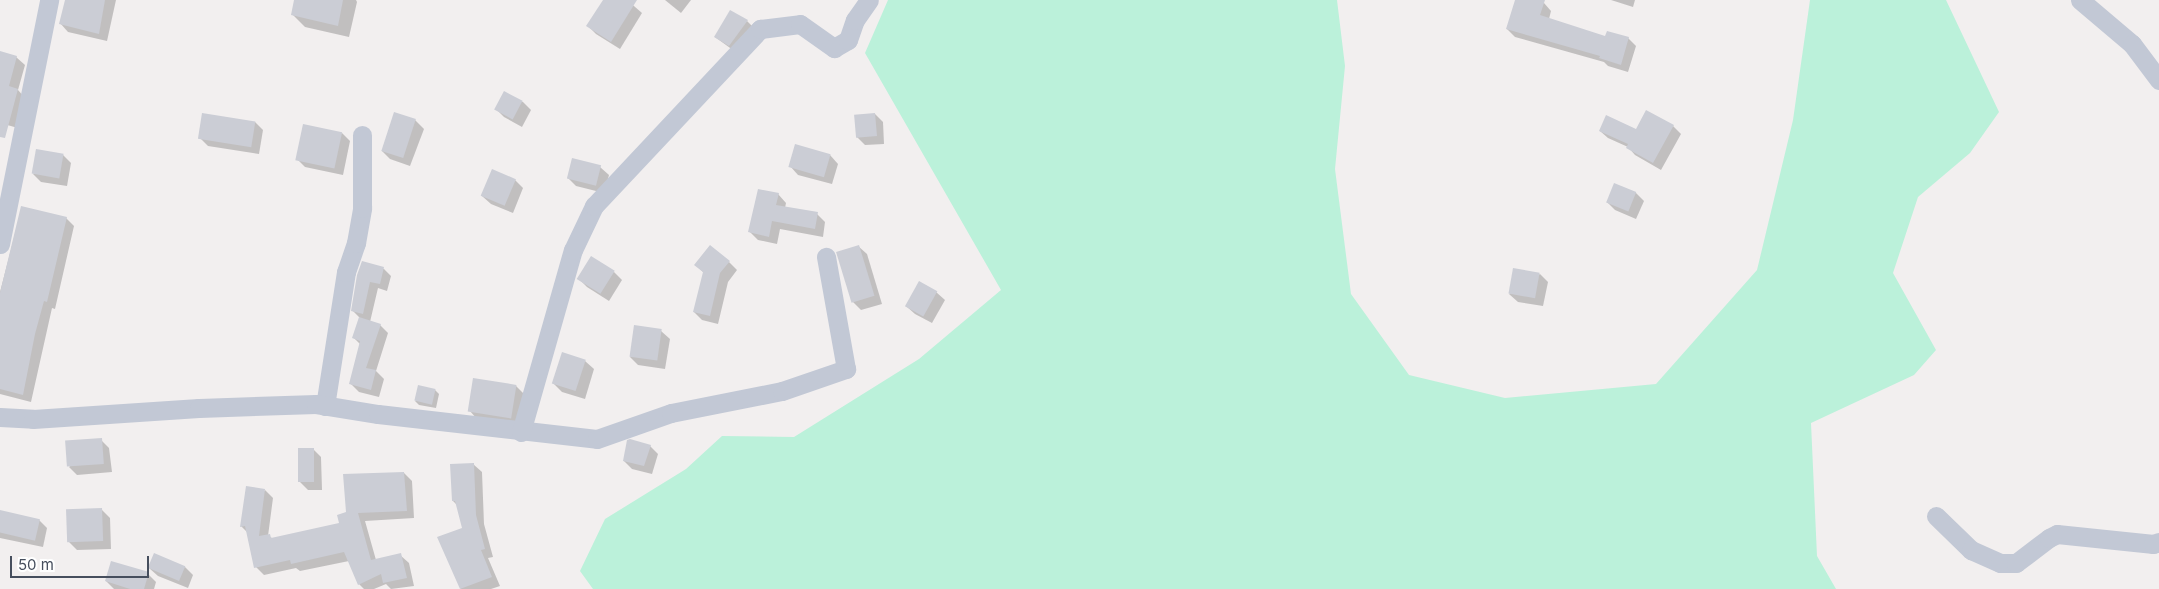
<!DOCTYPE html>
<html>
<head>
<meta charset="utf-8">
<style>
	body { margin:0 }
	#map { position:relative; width:2159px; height:589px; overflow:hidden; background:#f2efef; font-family:Inter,sans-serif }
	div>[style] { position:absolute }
	.green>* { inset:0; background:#bbf1da }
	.shadow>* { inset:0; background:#0003 }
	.building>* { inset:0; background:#cbcdd5; transform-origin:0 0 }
	.street>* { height:19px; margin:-9.5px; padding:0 9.5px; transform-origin:9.5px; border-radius:9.5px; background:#c2c8d5 }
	span { translate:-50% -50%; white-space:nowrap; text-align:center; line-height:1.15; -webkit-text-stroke:4px #fff; paint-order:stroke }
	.scale { position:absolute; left:10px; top:556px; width:139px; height:22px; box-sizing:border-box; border:2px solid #464e5d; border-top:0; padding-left:6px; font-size:15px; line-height:18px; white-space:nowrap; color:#464e5d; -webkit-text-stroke:4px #fff; paint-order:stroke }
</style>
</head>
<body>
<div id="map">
	<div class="green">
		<i style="clip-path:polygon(888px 0,1337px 0,1345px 66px,1335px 169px,1351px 294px,1409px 375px,1505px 398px,1656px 384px,1757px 270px,1793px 120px,1810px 0,1946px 0,1999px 112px,1970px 153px,1918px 197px,1893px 273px,1936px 350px,1914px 375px,1811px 423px,1817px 556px,1836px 589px,593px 589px,580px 571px,605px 519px,686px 469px,722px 436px,794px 437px,919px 359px,1001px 290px,865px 53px)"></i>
	</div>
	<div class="shadow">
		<i style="clip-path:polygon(66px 0,116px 0,107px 41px,68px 32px,60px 23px)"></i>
		<i style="clip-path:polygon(296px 0,356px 0,357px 2px,349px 37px,305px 27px,292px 14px)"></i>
		<i style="clip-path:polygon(604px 0,627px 0,642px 13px,620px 49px,596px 34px,588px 26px)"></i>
		<i style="clip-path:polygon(665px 0,691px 0,681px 13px)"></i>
		<i style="clip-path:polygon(1516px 0,1534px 0,1544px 3px,1551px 11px,1549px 19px,1606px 38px,1628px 38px,1636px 46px,1628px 72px,1608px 66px,1604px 62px,1515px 37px,1507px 29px)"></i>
		<i style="clip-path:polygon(1611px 0,1635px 0,1633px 7px)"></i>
		<i style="clip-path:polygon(747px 21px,755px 29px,737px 53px,715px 37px)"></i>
		<i style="clip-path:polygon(0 53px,16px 57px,25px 65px,18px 90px,25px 98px,18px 128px,0 123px)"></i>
		<i style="clip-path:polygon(505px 93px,523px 102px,531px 110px,522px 127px,504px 117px,496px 109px)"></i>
		<i style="clip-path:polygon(875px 114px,883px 122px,884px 144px,865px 145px,857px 137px)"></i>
		<i style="clip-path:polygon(415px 120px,424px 129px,410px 166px,390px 159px,382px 151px)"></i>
		<i style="clip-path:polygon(255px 122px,263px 130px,259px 154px,208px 146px,200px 138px)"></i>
		<i style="clip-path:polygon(1673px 126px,1681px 134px,1661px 170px,1635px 155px,1628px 147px,1608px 138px,1600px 131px,1637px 131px)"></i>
		<i style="clip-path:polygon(342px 133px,350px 141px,343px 175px,305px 167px,297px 159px)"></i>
		<i style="clip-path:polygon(63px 155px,71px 163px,67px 186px,41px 182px,33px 174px)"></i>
		<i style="clip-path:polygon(830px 155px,838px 164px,832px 184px,798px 175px,790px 166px)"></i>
		<i style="clip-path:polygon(600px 167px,609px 175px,604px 193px,576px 186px,568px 178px)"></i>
		<i style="clip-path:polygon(515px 180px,523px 188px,513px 213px,491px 204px,482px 196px)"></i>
		<i style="clip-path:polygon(1615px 185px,1636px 193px,1644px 201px,1636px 219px,1615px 210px,1607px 202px)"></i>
		<i style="clip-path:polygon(778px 194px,786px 203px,785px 208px,817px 214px,825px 222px,823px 237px,780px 229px,777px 244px,758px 240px,749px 231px)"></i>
		<i style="clip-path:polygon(22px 207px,66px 218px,74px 226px,55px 309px,52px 308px,31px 402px,0 394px,0 292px)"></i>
		<i style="clip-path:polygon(858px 246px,867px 254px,882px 304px,861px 310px,853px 302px)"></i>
		<i style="clip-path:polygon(729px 262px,737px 270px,728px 282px,718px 324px,702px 320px,694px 312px,704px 273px,696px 265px)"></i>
		<i style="clip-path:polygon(362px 263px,384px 269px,391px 276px,387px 291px,378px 288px,370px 322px,380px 325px,388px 333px,376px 371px,384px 379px,379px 397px,359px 392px,351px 384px,360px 344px,354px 338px,360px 318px,353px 311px)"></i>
		<i style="clip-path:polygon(614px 272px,622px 280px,609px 301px,587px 287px,579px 279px)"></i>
		<i style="clip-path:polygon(1540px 274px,1548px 282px,1543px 306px,1518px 302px,1509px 294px)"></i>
		<i style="clip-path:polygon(936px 292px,945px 300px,932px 323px,915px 314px,906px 306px)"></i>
		<i style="clip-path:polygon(661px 331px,670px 339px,665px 369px,638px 365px,630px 357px)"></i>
		<i style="clip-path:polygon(585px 361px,594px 369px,585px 399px,562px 392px,554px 384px)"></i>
		<i style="clip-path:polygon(516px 386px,524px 394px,519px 425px,477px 419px,469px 410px)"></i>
		<i style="clip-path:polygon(435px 390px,439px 394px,436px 408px,419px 405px,415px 401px)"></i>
		<i style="clip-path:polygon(101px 440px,109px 448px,112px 472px,77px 475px,69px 467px)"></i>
		<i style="clip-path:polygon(650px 446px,658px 454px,652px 474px,632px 469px,624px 461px)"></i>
		<i style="clip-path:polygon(313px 449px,321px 457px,322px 490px,308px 490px,300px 482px)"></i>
		<i style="clip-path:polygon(473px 464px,482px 472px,484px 524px,493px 557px,488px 558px,500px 586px,491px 589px,461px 589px,439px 537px,464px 529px,457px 505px,453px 501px)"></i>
		<i style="clip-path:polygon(404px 473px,412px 481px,414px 518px,365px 521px,376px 560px,400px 555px,409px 563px,414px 586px,391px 589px,386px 584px,374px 589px,364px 589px,359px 584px,349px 561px,300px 571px,296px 568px,264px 575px,256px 567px,248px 533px,241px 526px,265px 490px,273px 498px,268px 536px,274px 539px,341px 524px,347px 513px)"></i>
		<i style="clip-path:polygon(102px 510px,110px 518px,111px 549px,77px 550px,69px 542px)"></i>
		<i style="clip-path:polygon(0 511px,39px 520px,47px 528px,43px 547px,0 538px)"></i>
		<i style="clip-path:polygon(185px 567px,193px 575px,188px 588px,158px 576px,149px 568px)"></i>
		<i style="clip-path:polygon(148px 574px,156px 582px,154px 589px,114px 589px,106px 581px)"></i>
	</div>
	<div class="building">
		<i style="clip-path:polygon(65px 0,105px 0,99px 34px,59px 24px)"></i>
		<i style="clip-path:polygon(294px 0,343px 0,338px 26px,291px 15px)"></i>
		<i style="clip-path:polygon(603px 0,637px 0,611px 42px,586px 26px)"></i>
		<i style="clip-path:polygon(1515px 0,1545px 0,1540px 15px,1605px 36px,1607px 31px,1629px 37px,1621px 65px,1599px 58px,1600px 56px,1506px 29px)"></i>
		<i style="clip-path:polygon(730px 10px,748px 20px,729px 46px,714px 37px)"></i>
		<i style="clip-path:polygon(0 51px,17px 56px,9px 86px,18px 89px,5px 138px,0 137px)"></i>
		<i style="left:504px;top:91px;width:21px;height:21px;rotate:28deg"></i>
		<i style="clip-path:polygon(1646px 110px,1674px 125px,1653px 163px,1626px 148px,1628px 144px,1599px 131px,1606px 115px,1636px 129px)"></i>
		<i style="left:394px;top:112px;width:23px;height:41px;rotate:18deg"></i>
		<i style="left:202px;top:113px;width:54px;height:26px;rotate:9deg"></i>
		<i style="left:875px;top:113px;width:23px;height:21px;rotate:85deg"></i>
		<i style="left:303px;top:124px;width:40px;height:37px;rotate:12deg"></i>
		<i style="left:795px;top:144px;width:37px;height:24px;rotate:16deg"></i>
		<i style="left:36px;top:149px;width:28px;height:25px;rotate:10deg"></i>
		<i style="left:572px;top:158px;width:30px;height:21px;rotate:14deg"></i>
		<i style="left:492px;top:169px;width:26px;height:29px;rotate:23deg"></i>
		<i style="left:1614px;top:183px;width:24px;height:21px;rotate:22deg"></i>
		<i style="clip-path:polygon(758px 189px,779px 193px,776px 205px,818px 212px,815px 229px,772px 221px,769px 237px,748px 232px)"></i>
		<i style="clip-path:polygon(21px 206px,67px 217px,47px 302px,44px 301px,35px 334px,23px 395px,0 389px,0 293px)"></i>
		<i style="clip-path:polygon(710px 245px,730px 261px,720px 273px,710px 316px,693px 312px,703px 272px,694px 265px)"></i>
		<i style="left:859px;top:245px;width:53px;height:24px;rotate:73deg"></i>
		<i style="left:591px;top:256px;width:28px;height:27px;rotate:32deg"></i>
		<i style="clip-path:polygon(362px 261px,384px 267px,380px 284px,370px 282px,363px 314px,351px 311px,357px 275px)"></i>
		<i style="left:1513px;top:268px;width:27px;height:26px;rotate:10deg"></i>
		<i style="left:919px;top:281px;width:21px;height:29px;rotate:29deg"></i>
		<i style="clip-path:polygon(359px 317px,381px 324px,366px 368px,376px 370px,371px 390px,349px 384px,360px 341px,352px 338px)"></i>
		<i style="left:634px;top:325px;width:28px;height:32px;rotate:8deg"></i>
		<i style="left:562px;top:352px;width:25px;height:33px;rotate:18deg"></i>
		<i style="left:473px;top:378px;width:44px;height:34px;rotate:9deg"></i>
		<i style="left:418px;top:385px;width:18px;height:16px;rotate:13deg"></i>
		<i style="left:102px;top:438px;width:26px;height:37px;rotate:86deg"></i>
		<i style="clip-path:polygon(630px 439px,651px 445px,644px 466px,623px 461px,627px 440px)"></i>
		<i style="left:298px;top:448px;width:16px;height:34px"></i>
		<i style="clip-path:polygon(474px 463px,476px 515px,485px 549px,481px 550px,492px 577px,460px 589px,437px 537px,462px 528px,455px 501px,452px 501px,450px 464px)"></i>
		<i style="clip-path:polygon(404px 472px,407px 511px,358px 513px,371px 560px,401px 553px,407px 578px,383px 583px,381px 574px,358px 585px,344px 552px,291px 564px,290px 560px,254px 568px,245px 526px,240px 527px,246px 486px,265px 489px,259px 536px,270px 534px,271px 538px,339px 523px,337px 515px,346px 512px,343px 474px)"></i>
		<i style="left:102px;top:508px;width:33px;height:36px;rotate:88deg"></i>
		<i style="left:0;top:510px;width:41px;height:22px;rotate:13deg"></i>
		<i style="left:154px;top:553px;width:34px;height:16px;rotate:23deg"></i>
		<i style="clip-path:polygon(111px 561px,149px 572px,144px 589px,130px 589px,105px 581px)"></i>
	</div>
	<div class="street">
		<i style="left:2080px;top:0;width:68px;rotate:40.2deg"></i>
		<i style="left:2132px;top:44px;width:45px;rotate:53.1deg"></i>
		<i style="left:0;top:244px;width:249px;rotate:-78.6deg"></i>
		<i style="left:325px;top:406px;width:136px;rotate:-81.1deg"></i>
		<i style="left:346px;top:272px;width:31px;rotate:-71deg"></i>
		<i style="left:356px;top:243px;width:36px;rotate:-80deg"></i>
		<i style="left:362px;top:208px;width:73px;rotate:-90deg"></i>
		<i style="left:0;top:417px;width:33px;rotate:3deg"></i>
		<i style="left:33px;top:419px;width:166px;rotate:-3.8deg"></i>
		<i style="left:199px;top:408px;width:117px;rotate:-2deg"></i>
		<i style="left:316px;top:404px;width:63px;rotate:9.2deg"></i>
		<i style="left:378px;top:414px;width:220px;rotate:6.5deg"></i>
		<i style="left:597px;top:439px;width:78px;rotate:-19.4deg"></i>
		<i style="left:671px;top:413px;width:113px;rotate:-11.2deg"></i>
		<i style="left:782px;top:391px;width:68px;rotate:-19deg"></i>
		<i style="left:846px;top:369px;width:114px;rotate:-100.1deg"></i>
		<i style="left:521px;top:432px;width:189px;rotate:-74.1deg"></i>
		<i style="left:573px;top:250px;width:49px;rotate:-64.5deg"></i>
		<i style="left:594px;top:206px;width:243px;rotate:-46.8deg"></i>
		<i style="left:760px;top:29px;width:40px;rotate:-7.1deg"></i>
		<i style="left:800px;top:24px;width:42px;rotate:35.2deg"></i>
		<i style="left:834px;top:48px;width:16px;rotate:-30deg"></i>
		<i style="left:848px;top:40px;width:21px;rotate:-71deg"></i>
		<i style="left:855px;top:20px;width:24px;rotate:-55deg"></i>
		<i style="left:1936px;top:516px;width:49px;rotate:44.2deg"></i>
		<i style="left:1971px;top:550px;width:32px;rotate:24deg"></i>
		<i style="left:2000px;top:563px;width:16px"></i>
		<i style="left:2016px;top:563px;width:41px;rotate:-37.1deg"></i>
		<i style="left:2049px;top:538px;width:9px;rotate:-27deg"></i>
		<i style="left:2057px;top:534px;width:97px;rotate:5.9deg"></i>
		<i style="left:2153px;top:544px;width:6px;rotate:-18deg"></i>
	</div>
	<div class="scale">50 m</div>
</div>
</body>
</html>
